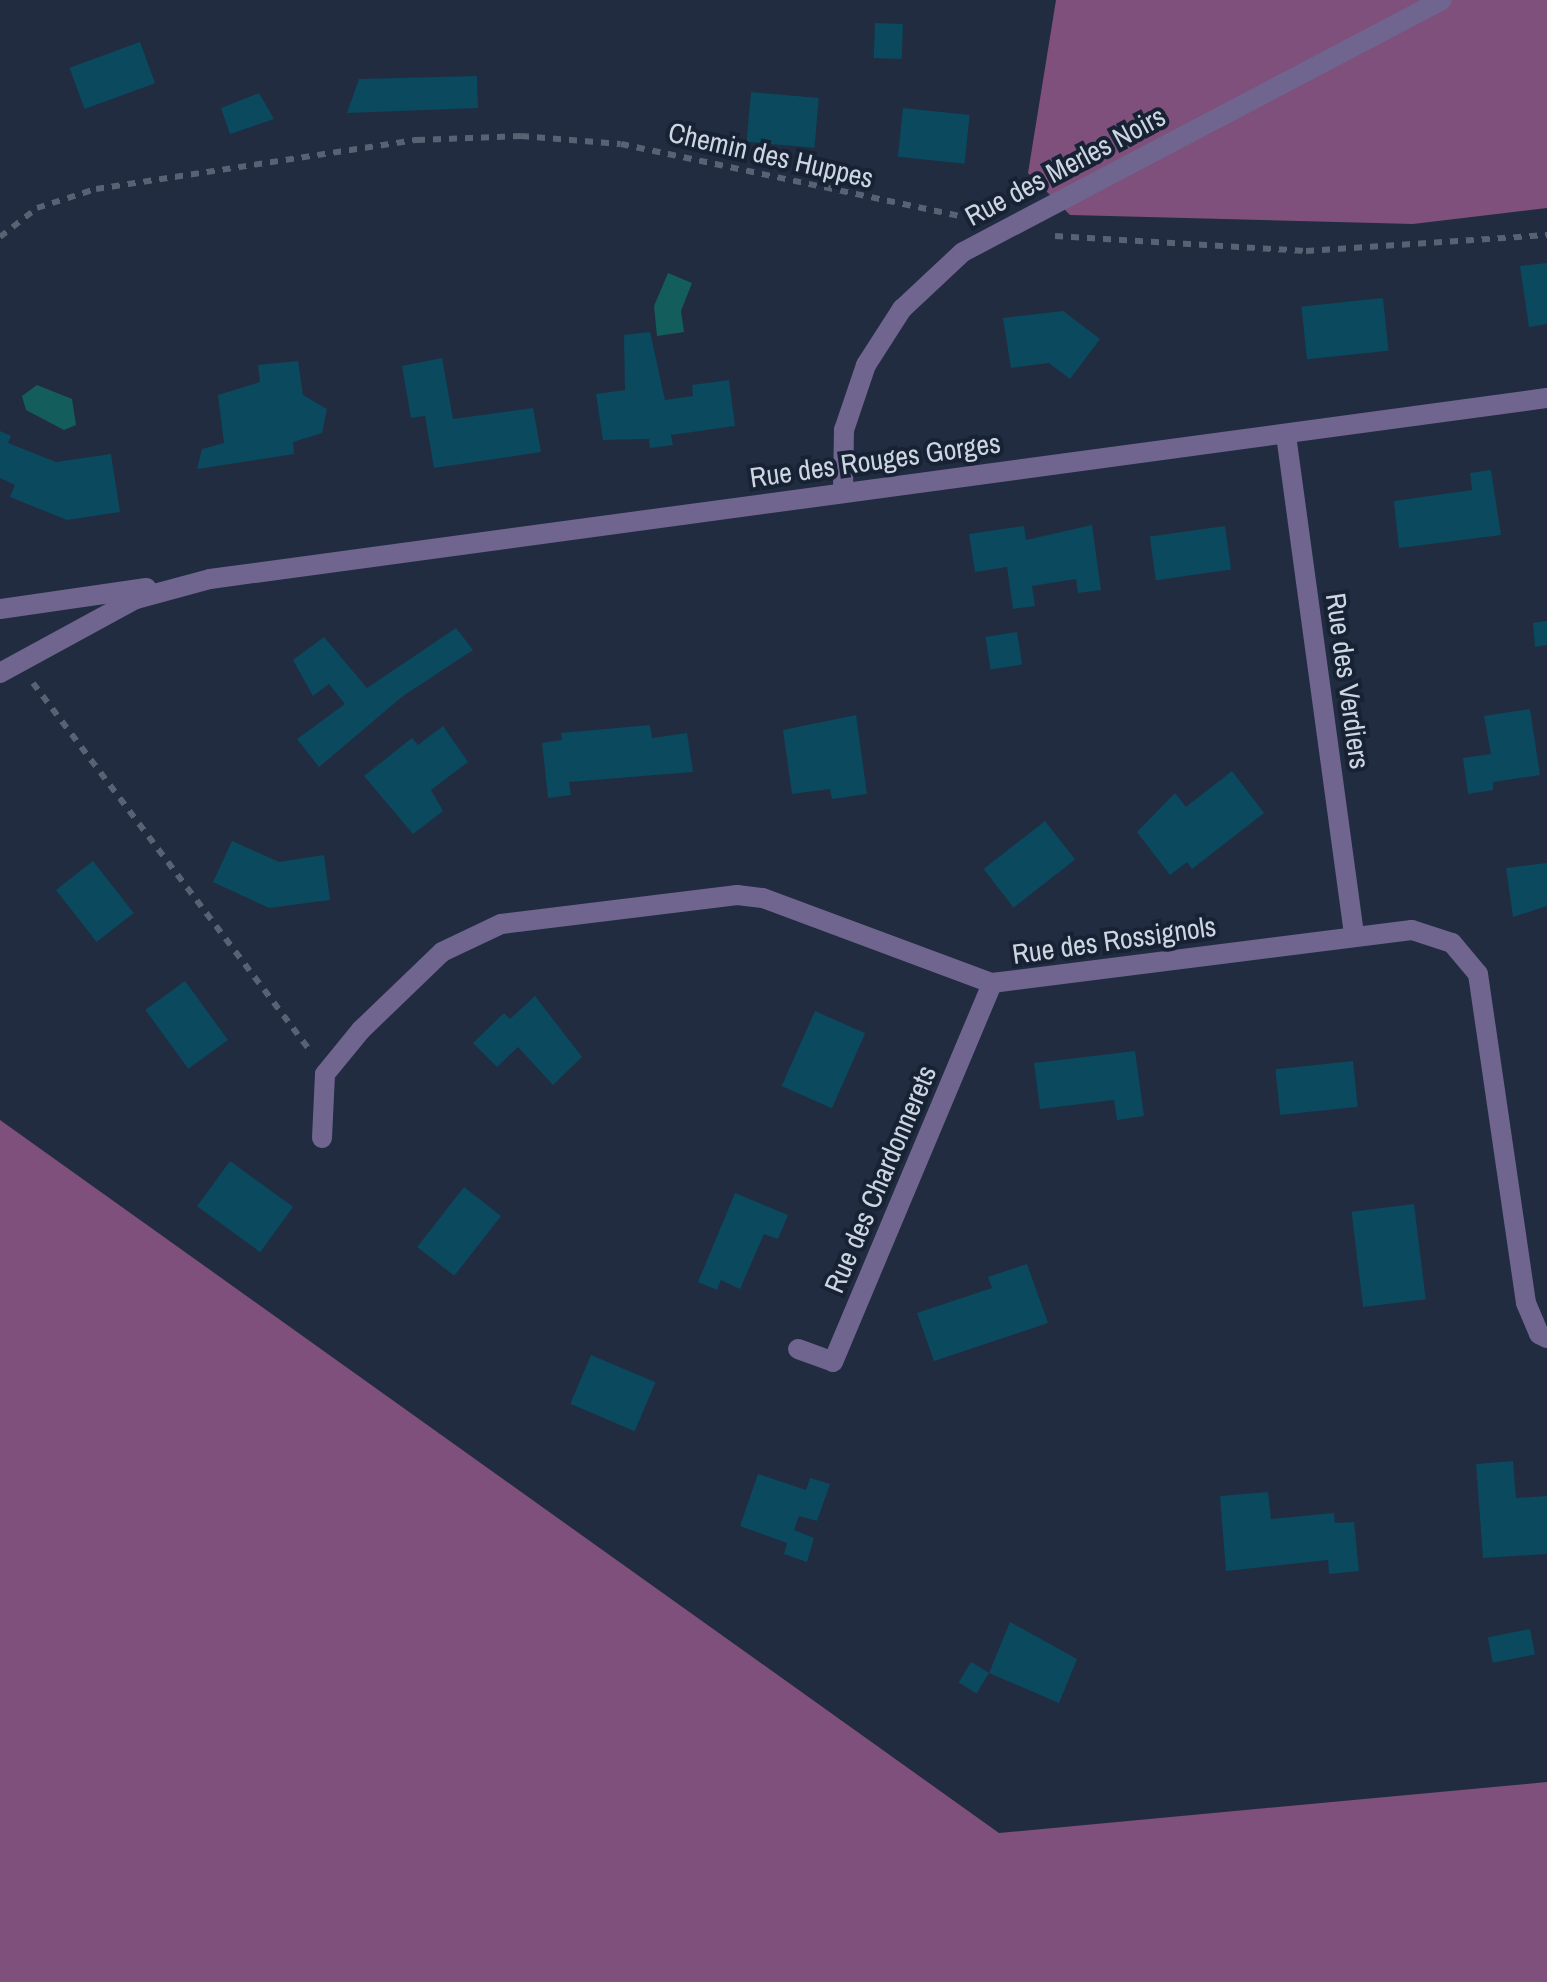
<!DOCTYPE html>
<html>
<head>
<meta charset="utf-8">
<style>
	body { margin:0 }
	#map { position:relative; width:1547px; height:1982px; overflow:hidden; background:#212c40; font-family:"Archivo Narrow",sans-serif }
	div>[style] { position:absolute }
	.forest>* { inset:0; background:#7e507b }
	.water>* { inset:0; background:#135e5c }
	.building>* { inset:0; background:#0a495e; transform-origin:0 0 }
	.path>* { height:6px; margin-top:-3px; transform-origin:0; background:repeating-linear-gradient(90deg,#586273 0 8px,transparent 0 16px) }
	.minor>* { height:20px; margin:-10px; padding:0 10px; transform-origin:10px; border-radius:10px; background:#70658f }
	span { translate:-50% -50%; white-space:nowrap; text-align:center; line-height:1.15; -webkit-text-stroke:8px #182235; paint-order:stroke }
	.street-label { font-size:28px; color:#cdd5e1 }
</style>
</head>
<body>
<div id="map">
	<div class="forest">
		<i style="clip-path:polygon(1056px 0,1547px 0,1547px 208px,1413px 224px,1070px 215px,1028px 173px)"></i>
		<i style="clip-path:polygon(0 1120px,999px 1833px,1547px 1782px,1547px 1982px,0 1982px)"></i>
	</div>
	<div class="water">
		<i style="clip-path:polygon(668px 273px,692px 283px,681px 311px,684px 332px,657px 336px,654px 306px)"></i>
		<i style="clip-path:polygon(37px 385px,72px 399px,76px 425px,64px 430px,26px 410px,22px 396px)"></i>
	</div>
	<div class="building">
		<i style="left:875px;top:23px;width:28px;height:35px;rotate:2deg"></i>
		<i style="left:140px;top:42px;width:44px;height:75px;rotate:70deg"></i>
		<i style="clip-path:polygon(477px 76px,478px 108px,347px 113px,359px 79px)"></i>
		<i style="left:751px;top:92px;width:68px;height:50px;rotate:5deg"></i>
		<i style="clip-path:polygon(259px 93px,274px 119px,230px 134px,221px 108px)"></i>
		<i style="left:903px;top:108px;width:67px;height:49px;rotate:6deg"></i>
		<i style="clip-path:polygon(1547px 263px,1547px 324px,1529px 327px,1520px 266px)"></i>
		<i style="left:1383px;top:298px;width:53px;height:82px;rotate:84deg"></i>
		<i style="clip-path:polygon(1063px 311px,1100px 339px,1070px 379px,1049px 363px,1011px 368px,1003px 318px)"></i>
		<i style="clip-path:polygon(650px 332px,665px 400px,693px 396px,692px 385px,729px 380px,735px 426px,671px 435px,673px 445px,650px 448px,649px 439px,603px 440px,596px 394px,625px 390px,624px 335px)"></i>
		<i style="clip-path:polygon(442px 358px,453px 419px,533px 408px,541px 452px,434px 468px,425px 416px,411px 418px,402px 366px)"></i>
		<i style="clip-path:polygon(298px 361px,303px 395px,327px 409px,322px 433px,293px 442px,294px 454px,197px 469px,202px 449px,224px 443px,218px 395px,260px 382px,258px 365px)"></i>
		<i style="clip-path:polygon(0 431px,11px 436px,8px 443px,56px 462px,111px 454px,120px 512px,67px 520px,10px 497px,15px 485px,0 478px)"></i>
		<i style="clip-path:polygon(1491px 470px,1501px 535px,1399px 548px,1394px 501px,1472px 490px,1470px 473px)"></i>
		<i style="clip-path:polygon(1092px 525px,1101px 590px,1078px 593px,1076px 579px,1032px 586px,1035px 606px,1013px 609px,1007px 567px,975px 572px,969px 534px,1024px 526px,1026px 540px)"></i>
		<i style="left:1225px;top:526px;width:44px;height:76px;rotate:82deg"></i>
		<i style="clip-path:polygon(1547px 621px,1547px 645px,1535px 647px,1533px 623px)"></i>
		<i style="clip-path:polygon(456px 628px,473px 650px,403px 696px,319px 767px,297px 739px,345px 704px,329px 684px,313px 696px,293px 660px,324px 637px,367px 688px)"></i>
		<i style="left:1017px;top:632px;width:33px;height:32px;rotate:81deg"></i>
		<i style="clip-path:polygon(1530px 709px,1540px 775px,1493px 782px,1493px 790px,1468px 794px,1463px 758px,1491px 754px,1484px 716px)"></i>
		<i style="clip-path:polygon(856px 715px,867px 794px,832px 799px,830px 789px,792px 794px,783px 730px)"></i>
		<i style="clip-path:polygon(650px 725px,652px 738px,687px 733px,693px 772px,569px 782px,571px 795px,548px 798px,542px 743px,562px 740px,561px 733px)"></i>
		<i style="clip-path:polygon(443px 726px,468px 762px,431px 790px,443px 811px,413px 834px,364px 776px,412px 738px,418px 745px)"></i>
		<i style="clip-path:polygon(1232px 771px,1264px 813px,1192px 869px,1187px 862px,1170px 875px,1137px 832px,1175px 793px,1186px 807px)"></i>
		<i style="left:1045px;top:821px;width:49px;height:78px;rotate:52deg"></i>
		<i style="clip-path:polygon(232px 841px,279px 862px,324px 855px,330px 900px,269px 908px,213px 882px)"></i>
		<i style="left:93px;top:861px;width:66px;height:47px;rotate:52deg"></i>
		<i style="clip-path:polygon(1547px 863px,1547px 906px,1513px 917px,1506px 868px)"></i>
		<i style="left:185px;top:981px;width:73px;height:49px;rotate:54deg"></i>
		<i style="clip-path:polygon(535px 996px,582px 1057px,553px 1085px,518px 1047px,497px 1067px,473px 1043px,504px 1013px,510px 1019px)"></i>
		<i style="left:815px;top:1011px;width:55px;height:82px;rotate:24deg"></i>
		<i style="clip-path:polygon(1135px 1051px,1144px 1116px,1117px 1120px,1114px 1100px,1040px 1109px,1034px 1063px)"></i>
		<i style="left:1353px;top:1061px;width:46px;height:78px;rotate:84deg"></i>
		<i style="left:230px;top:1161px;width:78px;height:56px;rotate:36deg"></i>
		<i style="left:464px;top:1187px;width:47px;height:76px;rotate:38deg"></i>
		<i style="clip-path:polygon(735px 1193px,788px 1215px,778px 1239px,764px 1234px,740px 1289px,721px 1280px,717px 1290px,698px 1282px)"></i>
		<i style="left:1414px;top:1204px;width:96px;height:63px;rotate:83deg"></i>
		<i style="clip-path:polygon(1027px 1264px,1048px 1323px,934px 1361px,917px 1313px,992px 1288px,988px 1277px)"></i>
		<i style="left:591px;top:1355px;width:70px;height:53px;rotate:23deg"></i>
		<i style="clip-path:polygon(1513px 1461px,1516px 1498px,1547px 1496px,1547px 1554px,1483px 1558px,1476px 1464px)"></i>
		<i style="clip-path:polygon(758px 1474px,806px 1490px,810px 1478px,830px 1484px,817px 1521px,799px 1516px,794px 1530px,814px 1538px,807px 1562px,784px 1554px,787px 1543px,740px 1526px)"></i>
		<i style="clip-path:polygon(1268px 1492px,1271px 1519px,1334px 1513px,1335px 1523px,1354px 1522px,1359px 1571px,1329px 1574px,1328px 1560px,1226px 1571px,1220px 1496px)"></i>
		<i style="clip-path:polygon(1010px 1622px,1077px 1659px,1059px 1703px,989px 1673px)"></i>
		<i style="left:1530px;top:1629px;width:26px;height:43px;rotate:79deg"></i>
		<i style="left:971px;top:1662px;width:21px;height:24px;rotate:31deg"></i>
	</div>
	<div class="path">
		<i style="left:1055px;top:236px;width:251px;rotate:3.4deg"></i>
		<i style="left:1306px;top:251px;width:242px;rotate:-3.8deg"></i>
		<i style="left:0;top:237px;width:47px;rotate:-38.1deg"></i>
		<i style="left:37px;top:208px;width:62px;rotate:-17.9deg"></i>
		<i style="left:96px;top:189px;width:325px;rotate:-8.7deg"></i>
		<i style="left:417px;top:140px;width:104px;rotate:-2.2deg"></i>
		<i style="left:521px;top:136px;width:100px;rotate:4.6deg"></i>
		<i style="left:621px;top:144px;width:351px;rotate:12deg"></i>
		<i style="left:33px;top:683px;width:462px;rotate:53deg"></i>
	</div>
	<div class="minor">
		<i style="left:1286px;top:435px;width:504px;rotate:82.24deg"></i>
		<i style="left:843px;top:492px;width:62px;rotate:-89.1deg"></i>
		<i style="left:844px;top:430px;width:69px;rotate:-71.3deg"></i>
		<i style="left:866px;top:365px;width:67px;rotate:-57.3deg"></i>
		<i style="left:902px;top:309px;width:83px;rotate:-43.1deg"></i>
		<i style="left:963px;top:252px;width:541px;rotate:-27.75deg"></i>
		<i style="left:0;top:609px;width:148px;rotate:-8.2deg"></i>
		<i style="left:0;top:673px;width:155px;rotate:-28.6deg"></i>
		<i style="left:136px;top:599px;width:77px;rotate:-15.1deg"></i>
		<i style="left:210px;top:579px;width:1349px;rotate:-7.71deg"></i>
		<i style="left:322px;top:1138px;width:64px;rotate:-87.3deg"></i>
		<i style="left:325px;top:1074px;width:57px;rotate:-50.7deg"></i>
		<i style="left:361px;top:1030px;width:112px;rotate:-43.9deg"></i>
		<i style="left:442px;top:952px;width:65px;rotate:-25.4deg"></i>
		<i style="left:501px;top:924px;width:238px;rotate:-7deg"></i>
		<i style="left:737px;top:895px;width:26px;rotate:7deg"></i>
		<i style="left:763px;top:898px;width:244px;rotate:20.4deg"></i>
		<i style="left:992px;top:983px;width:423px;rotate:-7.2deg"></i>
		<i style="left:1412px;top:930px;width:42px;rotate:18deg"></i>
		<i style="left:1452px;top:943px;width:40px;rotate:50deg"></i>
		<i style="left:1478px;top:974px;width:332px;rotate:81.7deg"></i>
		<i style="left:1526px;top:1303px;width:34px;rotate:67deg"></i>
		<i style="left:1539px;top:1334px;width:9px;rotate:27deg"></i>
		<i style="left:798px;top:1349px;width:37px;rotate:20deg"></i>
		<i style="left:833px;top:1362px;width:411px;rotate:-67.2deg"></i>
	</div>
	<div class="street-label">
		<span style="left:771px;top:155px;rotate:13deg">Chemin des Huppes</span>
		<span style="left:1065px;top:166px;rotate:-28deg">Rue des Merles Noirs</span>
		<span style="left:875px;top:460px;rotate:-8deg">Rue des Rouges Gorges</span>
		<span style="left:1348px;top:681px;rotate:82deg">Rue des Verdiers</span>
		<span style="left:1114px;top:940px;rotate:-8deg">Rue des Rossignols</span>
		<span style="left:880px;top:1179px;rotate:-67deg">Rue des Chardonnerets</span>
	</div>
</div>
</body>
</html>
